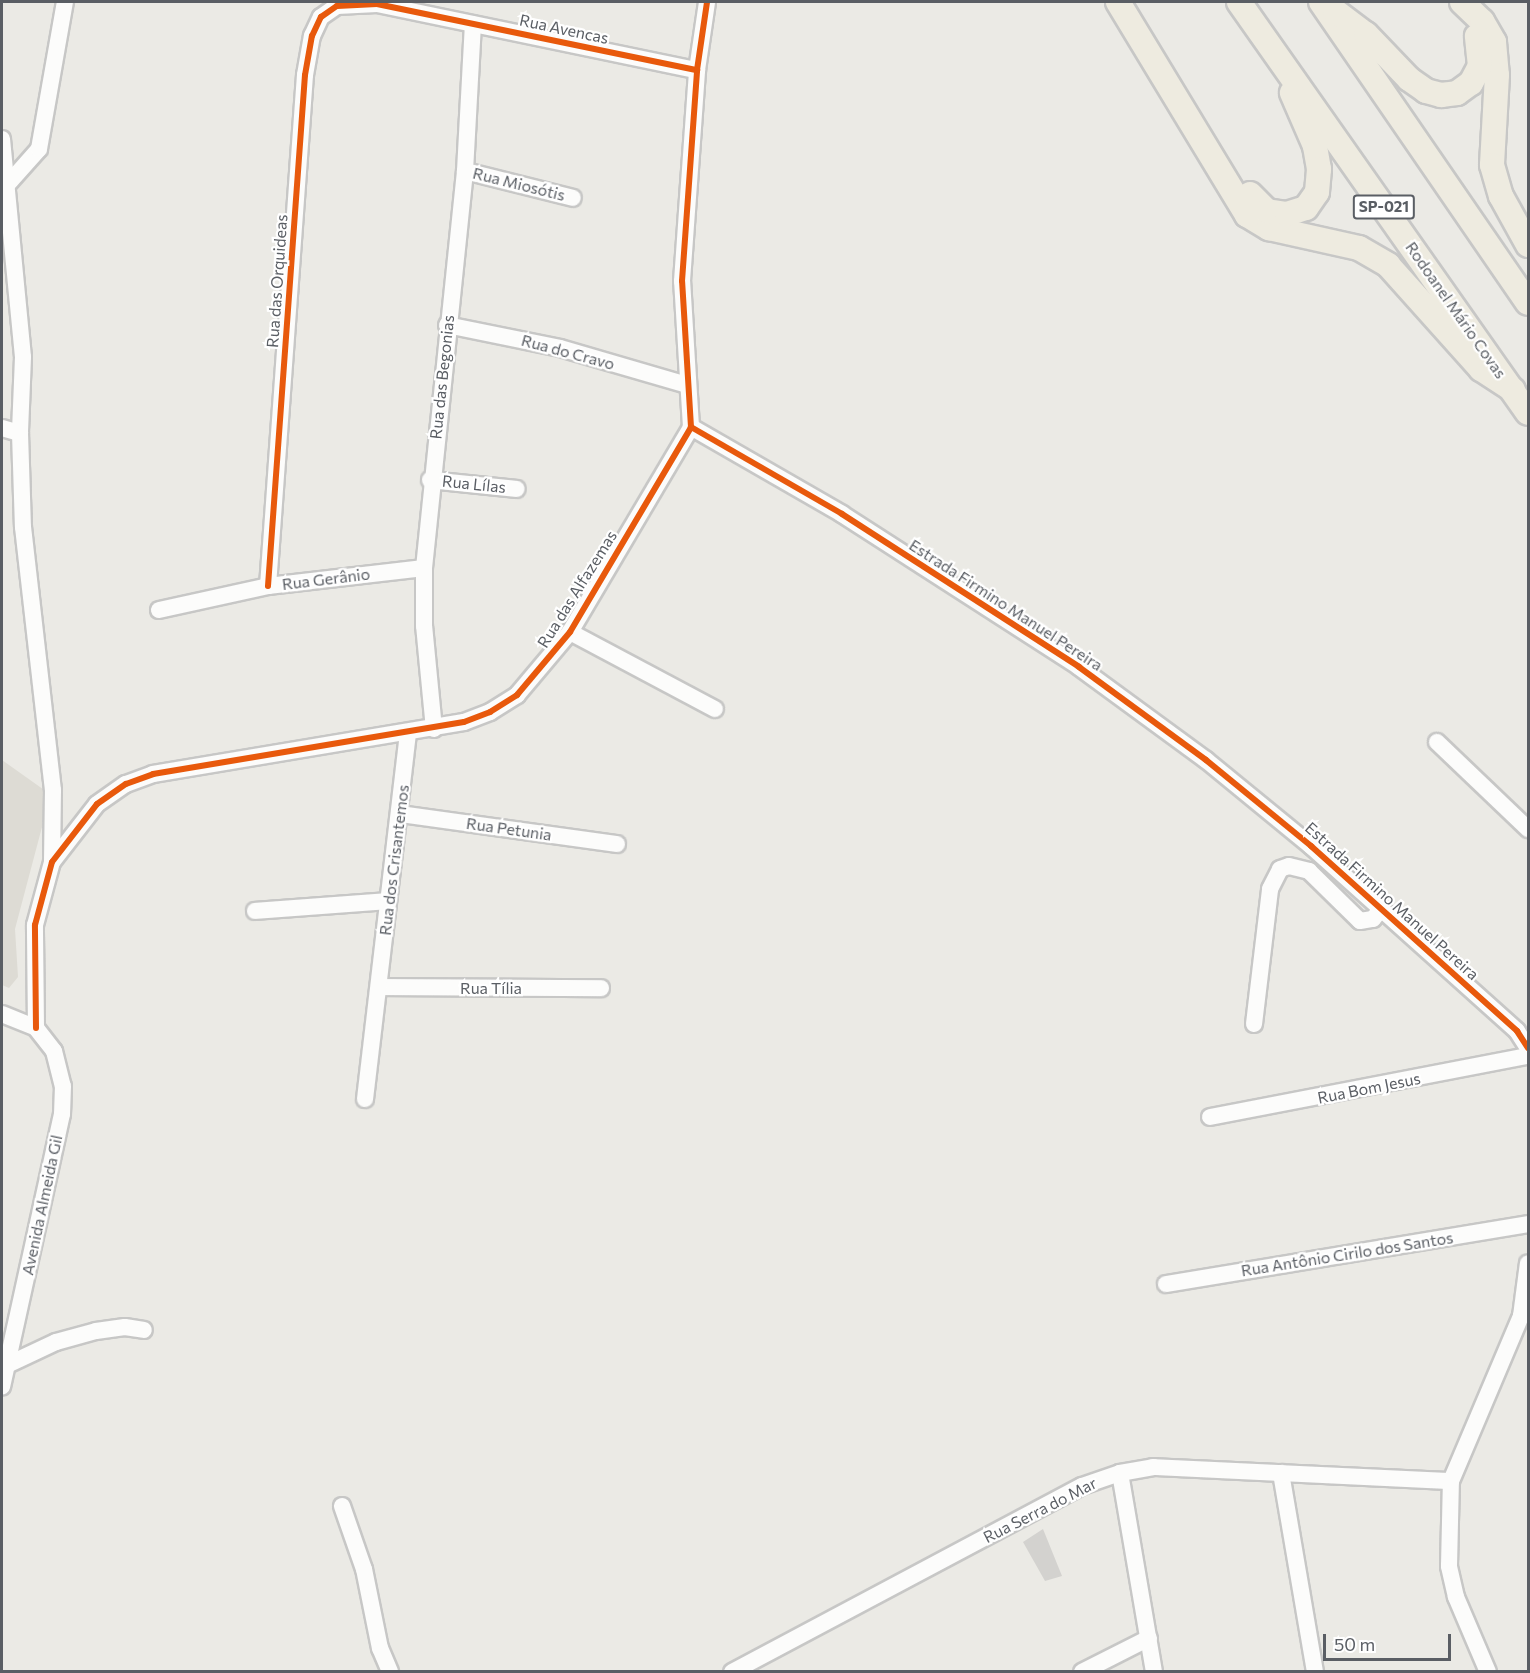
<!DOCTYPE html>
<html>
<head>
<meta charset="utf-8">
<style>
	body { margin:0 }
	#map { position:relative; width:1530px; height:1673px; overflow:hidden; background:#ebeae5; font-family:Commissioner,sans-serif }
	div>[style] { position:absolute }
	.education>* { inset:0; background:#dddbd4 }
	.building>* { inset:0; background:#d3d2cf }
	.roads { filter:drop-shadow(2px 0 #c7c7c6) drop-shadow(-2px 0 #c7c7c6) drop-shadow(0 2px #c7c7c6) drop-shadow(0 -2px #c7c7c6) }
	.minor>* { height:16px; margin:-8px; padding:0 8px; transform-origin:8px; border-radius:8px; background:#fcfcfb }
	.highway>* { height:24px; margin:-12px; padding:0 12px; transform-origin:12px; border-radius:12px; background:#eeebe0 }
	.cycleway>* { height:6px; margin:-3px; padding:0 3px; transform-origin:3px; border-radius:3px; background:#e8590c }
	span { translate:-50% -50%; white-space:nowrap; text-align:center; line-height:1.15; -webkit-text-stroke:4.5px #fff; paint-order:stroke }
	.shield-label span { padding:2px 4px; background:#fff; border:2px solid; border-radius:4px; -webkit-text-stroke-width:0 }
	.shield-label { font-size:15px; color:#5a5e64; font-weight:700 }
	.street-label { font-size:16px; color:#5a5e64 }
	.frame { position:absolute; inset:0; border:3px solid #5a5e64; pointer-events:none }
	.scale { position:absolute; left:1323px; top:1634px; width:128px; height:27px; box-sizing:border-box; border:3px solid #5a5e64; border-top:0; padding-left:8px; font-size:18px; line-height:21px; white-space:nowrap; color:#5a5e64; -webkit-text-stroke:4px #fff; paint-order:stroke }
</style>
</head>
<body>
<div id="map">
	<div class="education">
		<i style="clip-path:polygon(2px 760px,47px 792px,42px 827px,15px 929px,18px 977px,9px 988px,2px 985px)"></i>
	</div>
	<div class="building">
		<i style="clip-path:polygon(1043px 1529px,1062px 1576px,1045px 1581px,1023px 1542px)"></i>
	</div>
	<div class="roads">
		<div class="minor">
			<i style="left:2px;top:139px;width:219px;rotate:84.5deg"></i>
			<i style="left:23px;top:357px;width:76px;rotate:92.3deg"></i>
			<i style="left:20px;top:433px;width:94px;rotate:88.2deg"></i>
			<i style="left:23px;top:527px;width:265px;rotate:83.5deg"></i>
			<i style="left:53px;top:790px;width:71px;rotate:90.8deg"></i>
			<i style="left:465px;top:171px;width:111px;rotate:14deg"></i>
			<i style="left:7px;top:185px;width:48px;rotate:-48.4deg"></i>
			<i style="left:39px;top:149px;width:149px;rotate:-80deg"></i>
			<i style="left:447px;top:325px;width:115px;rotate:11.5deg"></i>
			<i style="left:560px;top:348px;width:132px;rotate:16.2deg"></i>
			<i style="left:691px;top:427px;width:174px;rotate:29.9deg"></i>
			<i style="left:842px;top:514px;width:282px;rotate:32.8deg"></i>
			<i style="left:1079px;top:667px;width:157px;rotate:36.2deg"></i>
			<i style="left:1206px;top:760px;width:136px;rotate:39.3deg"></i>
			<i style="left:1311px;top:846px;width:277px;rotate:41.9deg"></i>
			<i style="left:1517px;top:1031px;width:20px;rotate:57deg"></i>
			<i style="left:2px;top:428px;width:19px;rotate:16deg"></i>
			<i style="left:430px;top:480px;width:87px;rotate:5.9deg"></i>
			<i style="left:268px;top:586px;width:512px;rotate:-85.86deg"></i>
			<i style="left:305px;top:75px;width:40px;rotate:-80deg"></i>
			<i style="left:312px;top:36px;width:21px;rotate:-65deg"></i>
			<i style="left:321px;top:17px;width:19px;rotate:-35deg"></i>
			<i style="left:337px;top:6px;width:40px;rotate:-2.9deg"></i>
			<i style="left:377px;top:4px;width:327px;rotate:11.7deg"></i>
			<i style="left:159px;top:610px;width:112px;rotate:-12.4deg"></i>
			<i style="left:268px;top:586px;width:157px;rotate:-6.6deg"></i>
			<i style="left:570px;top:632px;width:164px;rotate:28deg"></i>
			<i style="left:434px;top:729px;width:103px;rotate:-95.5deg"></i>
			<i style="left:424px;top:626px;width:58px;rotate:-90deg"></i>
			<i style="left:424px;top:568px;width:399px;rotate:-84.1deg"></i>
			<i style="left:465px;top:171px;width:147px;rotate:-86.9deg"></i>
			<i style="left:1437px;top:742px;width:126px;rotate:43.7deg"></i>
			<i style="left:400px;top:814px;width:219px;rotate:7.9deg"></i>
			<i style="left:255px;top:911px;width:133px;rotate:-4.3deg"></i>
			<i style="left:380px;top:987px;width:221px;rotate:0.3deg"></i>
			<i style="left:2px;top:1014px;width:37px;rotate:22deg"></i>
			<i style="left:36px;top:1028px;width:29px;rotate:52deg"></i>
			<i style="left:54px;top:1051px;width:36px;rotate:76deg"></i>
			<i style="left:63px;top:1086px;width:28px;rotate:92deg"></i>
			<i style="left:62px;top:1114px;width:279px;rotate:102.4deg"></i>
			<i style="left:1254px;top:1024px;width:136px;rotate:-83.2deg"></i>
			<i style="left:1270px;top:889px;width:22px;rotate:-63deg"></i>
			<i style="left:1280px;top:869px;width:9px;rotate:-18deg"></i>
			<i style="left:1289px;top:866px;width:21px;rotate:14deg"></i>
			<i style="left:1309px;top:871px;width:71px;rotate:44.4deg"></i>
			<i style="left:1360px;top:921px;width:13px;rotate:-9deg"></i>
			<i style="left:1373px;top:919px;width:13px;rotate:-51deg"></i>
			<i style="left:36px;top:1028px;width:103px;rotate:-90.6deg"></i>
			<i style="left:35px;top:925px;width:65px;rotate:-74.9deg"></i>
			<i style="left:52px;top:862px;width:73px;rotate:-52.2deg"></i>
			<i style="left:97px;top:804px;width:35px;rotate:-35deg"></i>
			<i style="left:126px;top:784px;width:29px;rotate:-20deg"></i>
			<i style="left:153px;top:774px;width:315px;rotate:-9.5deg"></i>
			<i style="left:464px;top:722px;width:28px;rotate:-21deg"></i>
			<i style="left:490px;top:712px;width:32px;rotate:-32deg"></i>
			<i style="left:517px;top:695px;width:82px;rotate:-49.9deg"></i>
			<i style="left:570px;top:632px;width:238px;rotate:-59.4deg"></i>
			<i style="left:691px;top:427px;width:146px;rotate:-93.5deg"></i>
			<i style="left:682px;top:281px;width:212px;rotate:-85.9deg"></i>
			<i style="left:697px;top:70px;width:69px;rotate:-81.6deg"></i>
			<i style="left:365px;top:1099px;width:369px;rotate:-83.3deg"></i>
			<i style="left:1210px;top:1117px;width:324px;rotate:-10.9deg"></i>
			<i style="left:1166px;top:1284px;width:367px;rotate:-9.4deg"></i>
			<i style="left:1521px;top:1316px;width:53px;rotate:-82.5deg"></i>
			<i style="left:7px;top:1365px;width:54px;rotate:-25.1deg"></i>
			<i style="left:56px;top:1342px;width:41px;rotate:-15.4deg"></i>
			<i style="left:96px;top:1331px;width:29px;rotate:-8deg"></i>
			<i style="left:125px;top:1327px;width:19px;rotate:9deg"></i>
			<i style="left:1120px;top:1473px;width:202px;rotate:80.3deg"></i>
			<i style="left:1281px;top:1473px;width:202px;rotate:80.3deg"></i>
			<i style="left:342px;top:1506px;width:67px;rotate:70.8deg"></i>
			<i style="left:364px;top:1569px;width:81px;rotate:78.6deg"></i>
			<i style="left:380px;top:1648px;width:26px;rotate:67deg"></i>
			<i style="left:732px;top:1672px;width:396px;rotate:-28deg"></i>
			<i style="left:1082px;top:1486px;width:40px;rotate:-18.9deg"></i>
			<i style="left:1120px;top:1473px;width:34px;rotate:-10deg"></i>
			<i style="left:1153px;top:1467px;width:298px;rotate:2.7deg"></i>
			<i style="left:1082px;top:1672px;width:75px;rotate:-26.9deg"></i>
			<i style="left:1488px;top:1672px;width:82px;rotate:-113.1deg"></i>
			<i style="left:1456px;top:1597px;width:32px;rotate:-103deg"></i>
			<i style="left:1449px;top:1566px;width:85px;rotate:-88.7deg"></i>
			<i style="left:1451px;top:1481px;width:179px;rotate:-67deg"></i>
			<i style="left:1521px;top:1316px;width:11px;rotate:-49deg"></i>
		</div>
		<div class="highway">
			<i style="left:1118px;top:2px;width:249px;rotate:58.8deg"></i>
			<i style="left:1247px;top:215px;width:26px;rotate:31deg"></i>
			<i style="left:1269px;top:228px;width:92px;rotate:12.5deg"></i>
			<i style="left:1359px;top:248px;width:34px;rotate:30deg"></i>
			<i style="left:1388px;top:265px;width:140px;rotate:48.2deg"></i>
			<i style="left:1481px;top:369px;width:38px;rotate:33deg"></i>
			<i style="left:1239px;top:2px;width:502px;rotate:54.89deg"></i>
			<i style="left:1321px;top:2px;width:365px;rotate:55.5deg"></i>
			<i style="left:1462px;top:2px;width:28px;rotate:44deg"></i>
			<i style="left:1482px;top:21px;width:24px;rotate:60deg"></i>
			<i style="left:1494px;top:42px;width:33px;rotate:85deg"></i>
			<i style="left:1497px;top:75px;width:90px;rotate:93.2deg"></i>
			<i style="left:1492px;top:165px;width:32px;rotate:74deg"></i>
			<i style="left:1501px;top:196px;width:56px;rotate:61.1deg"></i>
			<i style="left:1335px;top:11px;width:39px;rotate:37deg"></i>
			<i style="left:1366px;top:34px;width:62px;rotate:46.3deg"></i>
			<i style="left:1409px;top:79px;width:21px;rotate:35deg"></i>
			<i style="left:1426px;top:91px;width:16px;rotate:15deg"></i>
			<i style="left:1441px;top:95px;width:16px;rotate:-7deg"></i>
			<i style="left:1457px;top:93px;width:17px;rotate:-36deg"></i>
			<i style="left:1471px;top:83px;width:19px;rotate:-62deg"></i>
			<i style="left:1480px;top:66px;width:30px;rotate:-96deg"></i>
			<i style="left:1250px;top:194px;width:24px;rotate:45deg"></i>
			<i style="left:1267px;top:211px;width:20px;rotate:9deg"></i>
			<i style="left:1287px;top:214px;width:20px;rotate:-18deg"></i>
			<i style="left:1306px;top:208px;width:19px;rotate:-55deg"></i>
			<i style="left:1317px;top:192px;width:23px;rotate:-85deg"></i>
			<i style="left:1319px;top:169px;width:23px;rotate:-100deg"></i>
			<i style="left:1315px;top:146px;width:58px;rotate:-113.5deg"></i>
		</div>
	</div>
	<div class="cycleway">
		<i style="left:691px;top:427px;width:174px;rotate:29.9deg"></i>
		<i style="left:842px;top:514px;width:282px;rotate:32.8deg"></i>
		<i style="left:1079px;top:667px;width:157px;rotate:36.2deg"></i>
		<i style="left:1206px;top:760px;width:136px;rotate:39.3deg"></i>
		<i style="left:1311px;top:846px;width:277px;rotate:41.9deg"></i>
		<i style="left:1517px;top:1031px;width:20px;rotate:57deg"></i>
		<i style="left:268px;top:586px;width:512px;rotate:-85.86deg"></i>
		<i style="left:305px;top:75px;width:40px;rotate:-80deg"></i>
		<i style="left:312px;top:36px;width:21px;rotate:-65deg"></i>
		<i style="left:321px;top:17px;width:19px;rotate:-35deg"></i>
		<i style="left:337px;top:6px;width:40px;rotate:-2.9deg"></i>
		<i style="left:377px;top:4px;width:327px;rotate:11.7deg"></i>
		<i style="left:36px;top:1028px;width:103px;rotate:-90.6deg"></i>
		<i style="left:35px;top:925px;width:65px;rotate:-74.9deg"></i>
		<i style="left:52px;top:862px;width:73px;rotate:-52.2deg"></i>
		<i style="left:97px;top:804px;width:35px;rotate:-35deg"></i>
		<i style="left:126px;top:784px;width:29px;rotate:-20deg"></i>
		<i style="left:153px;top:774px;width:315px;rotate:-9.5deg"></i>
		<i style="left:464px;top:722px;width:28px;rotate:-21deg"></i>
		<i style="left:490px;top:712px;width:32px;rotate:-32deg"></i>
		<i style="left:517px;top:695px;width:82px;rotate:-49.9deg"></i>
		<i style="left:570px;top:632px;width:238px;rotate:-59.4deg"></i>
		<i style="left:691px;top:427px;width:146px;rotate:-93.5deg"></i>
		<i style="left:682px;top:281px;width:212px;rotate:-85.9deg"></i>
		<i style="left:697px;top:70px;width:69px;rotate:-81.6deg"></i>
	</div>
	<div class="shield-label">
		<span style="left:1384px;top:207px">SP-021</span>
	</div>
	<div class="street-label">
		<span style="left:564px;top:29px;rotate:12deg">Rua Avencas</span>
		<span style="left:519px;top:184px;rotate:14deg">Rua Miosótis</span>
		<span style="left:277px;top:281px;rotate:-86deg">Rua das Orquideas</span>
		<span style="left:1456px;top:310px;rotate:55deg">Rodoanel Mário Covas</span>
		<span style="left:568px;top:352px;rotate:15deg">Rua do Cravo</span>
		<span style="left:442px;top:377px;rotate:-84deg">Rua das Begonias</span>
		<span style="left:474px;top:484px;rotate:6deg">Rua Lílas</span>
		<span style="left:326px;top:579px;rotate:-7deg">Rua Gerânio</span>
		<span style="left:577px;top:589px;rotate:-58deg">Rua das Alfazemas</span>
		<span style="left:1006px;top:605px;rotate:33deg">Estrada Firmino Manuel Pereira</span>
		<span style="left:509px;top:829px;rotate:8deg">Rua Petunia</span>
		<span style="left:394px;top:860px;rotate:-83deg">Rua dos Crisantemos</span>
		<span style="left:1392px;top:901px;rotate:42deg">Estrada Firmino Manuel Pereira</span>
		<span style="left:491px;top:988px">Rua Tília</span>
		<span style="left:1369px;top:1088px;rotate:-11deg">Rua Bom Jesus</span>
		<span style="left:42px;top:1205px;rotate:-78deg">Avenida Almeida Gil</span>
		<span style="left:1347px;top:1254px;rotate:-9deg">Rua Antônio Cirilo dos Santos</span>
		<span style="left:1040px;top:1510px;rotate:-27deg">Rua Serra do Mar</span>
	</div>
	<div class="frame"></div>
	<div class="scale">50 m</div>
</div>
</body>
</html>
